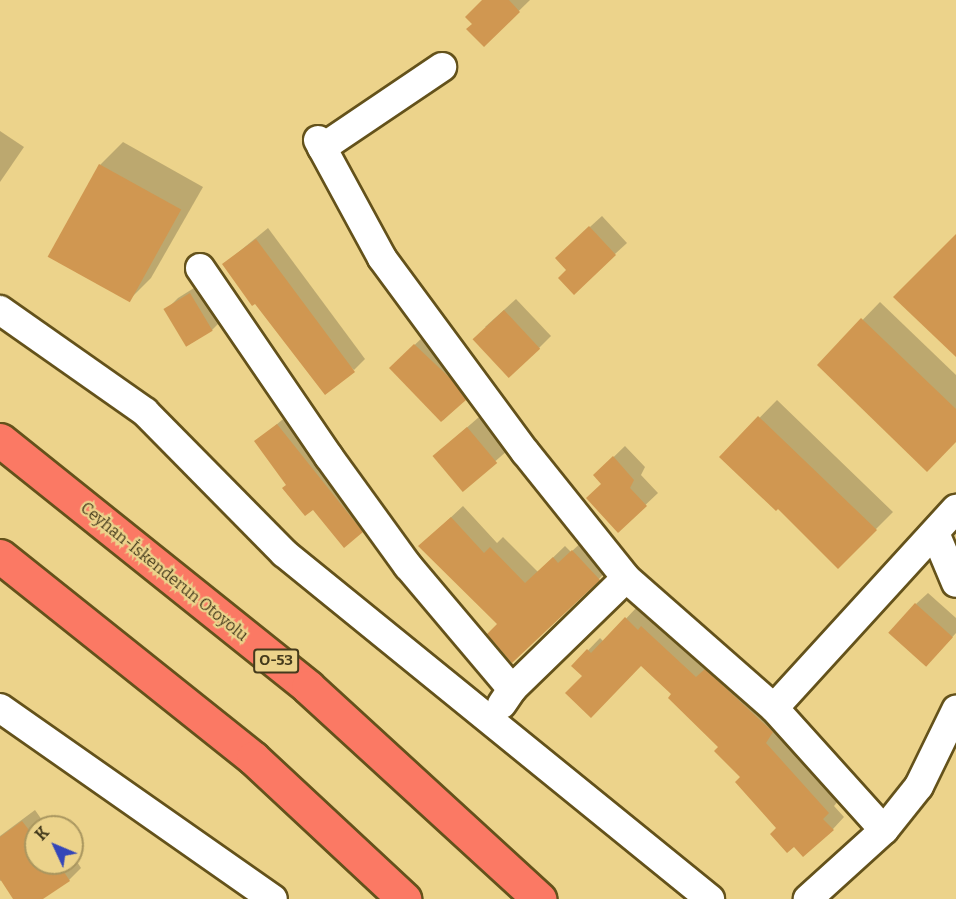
<!DOCTYPE html>
<html>
<head>
<meta charset="utf-8">
<style>
	body { margin:0 }
	#map { position:relative; width:956px; height:899px; overflow:hidden; background:#ecd38b; font-family:Bitter,serif }
	div>[style] { position:absolute }
	.shadow>* { inset:0; background:#0003; transform-origin:0 0 }
	.building>* { inset:0; background:#d09751; transform-origin:0 0 }
	.roads { filter:drop-shadow(2px 0 #64521b) drop-shadow(-2px 0 #64521b) drop-shadow(0 2px #64521b) drop-shadow(0 -2px #64521b) }
	.minor>* { height:28px; margin:-14px; padding:0 14px; transform-origin:14px; border-radius:14px; background:#fff }
	.highway>* { height:33px; margin:-16.5px; padding:0 16.5px; transform-origin:16.5px; border-radius:16.5px; background:#fb7964 }
	span { translate:-50% -50%; white-space:nowrap; text-align:center; line-height:1.15; -webkit-text-stroke:4.5px #ecd38b; paint-order:stroke }
	.shield-label span { padding:2px 4px; background:#ecd38b; border:2px solid; border-radius:4px; -webkit-text-stroke-width:0 }
	.shield-label { font-size:15px; color:#443a1c; font-weight:700 }
	.street-label { font-size:16px; color:#443a1c }
	.north { position:absolute; left:24px; top:815px; width:60px; height:60px; box-sizing:border-box; background:#ecd38b; border:2px solid #a9965f; border-radius:50%; rotate:314deg; font-size:16px; font-weight:700; line-height:24px; text-align:center; color:#443a1c }
	.north::after { content:''; display:block; margin:auto; width:21px; height:27px; background:#3446b8; clip-path:polygon(50% 0,100% 100%,50% 72%,0 100%) }
</style>
</head>
<body>
<div id="map">
	<div class="shadow">
		<i style="clip-path:polygon(484px 0,530px 0,484px 45px,473px 24px)"></i>
		<i style="clip-path:polygon(0 131px,24px 147px,0 182px)"></i>
		<i style="clip-path:polygon(123px 142px,203px 187px,151px 278px,128px 301px,100px 165px)"></i>
		<i style="clip-path:polygon(602px 216px,627px 243px,615px 254px,568px 270px,569px 246px)"></i>
		<i style="clip-path:polygon(268px 228px,365px 359px,354px 370px,224px 264px)"></i>
		<i style="clip-path:polygon(202px 283px,224px 318px,212px 330px,188px 345px,166px 310px,178px 298px)"></i>
		<i style="clip-path:polygon(516px 299px,551px 336px,539px 348px,485px 327px)"></i>
		<i style="clip-path:polygon(880px 302px,956px 375px,956px 440px,819px 365px)"></i>
		<i style="left:426px;top:334px;width:74px;height:48px;rotate:46deg"></i>
		<i style="clip-path:polygon(777px 400px,893px 512px,838px 567px,778px 507px,721px 457px)"></i>
		<i style="clip-path:polygon(289px 414px,374px 520px,362px 531px,313px 508px,288px 484px,256px 442px)"></i>
		<i style="left:479px;top:417px;width:44px;height:59px;rotate:49deg"></i>
		<i style="clip-path:polygon(625px 446px,645px 467px,641px 475px,658px 493px,618px 531px,603px 484px,595px 475px)"></i>
		<i style="clip-path:polygon(463px 506px,497px 543px,503px 537px,538px 572px,565px 546px,571px 552px,585px 539px,610px 567px,599px 579px,499px 624px,432px 535px)"></i>
		<i style="clip-path:polygon(928px 593px,956px 618px,956px 633px,938px 653px,916px 604px)"></i>
		<i style="clip-path:polygon(637px 607px,650px 619px,654px 615px,717px 658px,839px 800px,834px 806px,844px 817px,833px 829px,778px 827px,720px 747px,673px 694px,641px 664px,584px 676px,573px 666px,600px 638px,604px 642px)"></i>
		<i style="clip-path:polygon(35px 810px,47px 827px,36px 827px,36px 863px,72px 863px,72px 854px,81px 868px,69px 880px,40px 899px,15px 899px,2px 880px,0 881px,0 836px)"></i>
	</div>
	<div class="building">
		<i style="clip-path:polygon(482px 0,509px 0,520px 12px,484px 47px,466px 29px,472px 24px,465px 17px)"></i>
		<i style="left:99px;top:164px;width:94px;height:106px;rotate:29deg"></i>
		<i style="clip-path:polygon(589px 226px,616px 255px,574px 295px,558px 278px,566px 270px,555px 258px)"></i>
		<i style="clip-path:polygon(956px 234px,956px 357px,893px 297px)"></i>
		<i style="clip-path:polygon(256px 239px,355px 372px,325px 395px,255px 304px,252px 306px,222px 264px)"></i>
		<i style="left:190px;top:293px;width:44px;height:31px;rotate:59deg"></i>
		<i style="left:504px;top:310px;width:53px;height:43px;rotate:47deg"></i>
		<i style="clip-path:polygon(861px 318px,956px 409px,956px 442px,927px 472px,817px 365px)"></i>
		<i style="clip-path:polygon(414px 344px,451px 379px,466px 400px,441px 422px,389px 368px)"></i>
		<i style="clip-path:polygon(758px 416px,877px 530px,838px 569px,778px 509px,776px 511px,719px 457px)"></i>
		<i style="clip-path:polygon(277px 424px,363px 532px,344px 548px,313px 510px,305px 516px,282px 488px,286px 485px,254px 441px)"></i>
		<i style="left:467px;top:427px;width:47px;height:45px;rotate:50deg"></i>
		<i style="clip-path:polygon(613px 456px,634px 480px,630px 488px,647px 506px,618px 533px,586px 498px,601px 484px,593px 475px)"></i>
		<i style="clip-path:polygon(451px 517px,484px 553px,490px 547px,525px 583px,553px 557px,558px 563px,572px 550px,600px 580px,512px 663px,487px 634px,497px 624px,418px 546px)"></i>
		<i style="left:915px;top:603px;width:51px;height:40px;rotate:42deg"></i>
		<i style="clip-path:polygon(625px 617px,638px 630px,641px 626px,696px 677px,705px 669px,773px 732px,766px 743px,829px 813px,823px 819px,834px 830px,803px 857px,794px 847px,787px 853px,770px 834px,776px 828px,735px 782px,740px 777px,714px 751px,718px 747px,668px 698px,671px 694px,641px 666px,591px 718px,565px 693px,582px 676px,571px 666px,587px 649px,591px 653px)"></i>
		<i style="clip-path:polygon(22px 821px,36px 839px,36px 863px,58px 863px,70px 881px,43px 899px,13px 899px,0 879px,0 837px)"></i>
	</div>
	<div class="roads">
		<div class="minor">
			<i style="left:318px;top:140px;width:134px;rotate:61.5deg"></i>
			<i style="left:382px;top:258px;width:242px;rotate:53.6deg"></i>
			<i style="left:526px;top:453px;width:160px;rotate:51.3deg"></i>
			<i style="left:626px;top:578px;width:197px;rotate:41.3deg"></i>
			<i style="left:774px;top:708px;width:164px;rotate:48deg"></i>
			<i style="left:884px;top:830px;width:103px;rotate:137.8deg"></i>
			<i style="left:322px;top:148px;width:145px;rotate:-34deg"></i>
			<i style="left:200px;top:268px;width:229px;rotate:55.7deg"></i>
			<i style="left:329px;top:457px;width:135px;rotate:54.1deg"></i>
			<i style="left:408px;top:566px;width:161px;rotate:49.8deg"></i>
			<i style="left:0;top:310px;width:177px;rotate:35.1deg"></i>
			<i style="left:145px;top:412px;width:198px;rotate:45.4deg"></i>
			<i style="left:284px;top:553px;width:549px;rotate:39.08deg"></i>
			<i style="left:935px;top:533px;width:54px;rotate:67.2deg"></i>
			<i style="left:502px;top:704px;width:18px;rotate:-56deg"></i>
			<i style="left:512px;top:689px;width:159px;rotate:-44.2deg"></i>
			<i style="left:0;top:708px;width:333px;rotate:35deg"></i>
			<i style="left:774px;top:708px;width:270px;rotate:-47.6deg"></i>
			<i style="left:884px;top:830px;width:56px;rotate:-51.5deg"></i>
			<i style="left:919px;top:786px;width:85px;rotate:-64deg"></i>
		</div>
		<div class="highway">
			<i style="left:0;top:440px;width:395px;rotate:38.7deg"></i>
			<i style="left:308px;top:687px;width:314px;rotate:42.5deg"></i>
			<i style="left:0;top:556px;width:324px;rotate:38.6deg"></i>
			<i style="left:253px;top:758px;width:207px;rotate:43deg"></i>
		</div>
	</div>
	<div class="shield-label">
		<span style="left:276px;top:661px">O-53</span>
	</div>
	<div class="street-label">
		<span style="left:164px;top:572px;rotate:39deg">Ceyhan-İskenderun Otoyolu</span>
	</div>
	<div class="north">K</div>
</div>
</body>
</html>
